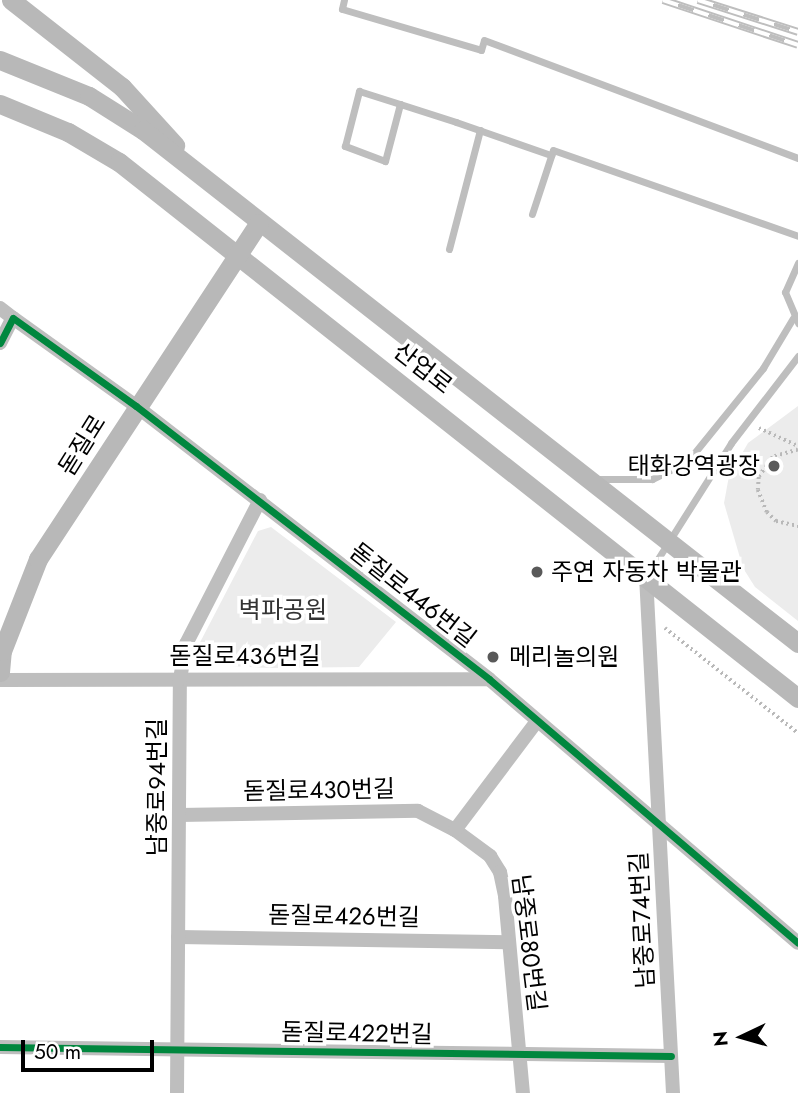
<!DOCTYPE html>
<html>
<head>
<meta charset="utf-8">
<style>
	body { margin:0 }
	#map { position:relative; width:798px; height:1093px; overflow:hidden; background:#fff; font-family:Jost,"Noto Sans KR",sans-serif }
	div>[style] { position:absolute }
	.green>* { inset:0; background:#ececec }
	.path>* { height:3.5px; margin-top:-1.75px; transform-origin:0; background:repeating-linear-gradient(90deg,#b9b9b9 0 2px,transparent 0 5.5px) }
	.service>* { height:7px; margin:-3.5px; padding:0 3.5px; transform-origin:3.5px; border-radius:3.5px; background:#bebebe }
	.minor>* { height:14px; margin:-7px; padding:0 7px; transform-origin:7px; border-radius:7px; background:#bebebe }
	.secondary>* { height:19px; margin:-9.5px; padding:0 9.5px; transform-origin:9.5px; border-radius:9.5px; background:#b8b8b8 }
	.rail>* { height:8px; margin-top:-4px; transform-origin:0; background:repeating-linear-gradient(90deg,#fff 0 16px,#bebebe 0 32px); box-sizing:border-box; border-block:2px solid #bebebe }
	.cycleway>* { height:7px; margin:-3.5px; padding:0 3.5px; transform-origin:3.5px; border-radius:3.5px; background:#00873e }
	.dots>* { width:19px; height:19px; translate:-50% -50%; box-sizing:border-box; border:4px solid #fff; border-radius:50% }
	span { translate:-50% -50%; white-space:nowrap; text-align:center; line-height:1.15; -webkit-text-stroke:7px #fff; paint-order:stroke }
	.street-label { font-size:24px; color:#000 }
	.poi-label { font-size:24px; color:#000 }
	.right { translate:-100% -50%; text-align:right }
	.left { translate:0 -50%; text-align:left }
	.park-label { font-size:24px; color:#333 }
	.north { position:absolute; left:707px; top:1002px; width:70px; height:70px; -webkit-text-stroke:5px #fff; paint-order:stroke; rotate:265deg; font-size:19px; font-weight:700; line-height:28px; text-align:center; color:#000 }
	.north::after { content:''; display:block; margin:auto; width:24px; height:32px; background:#000; clip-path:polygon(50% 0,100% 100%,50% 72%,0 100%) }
	.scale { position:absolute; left:21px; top:1040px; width:133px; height:32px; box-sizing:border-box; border:4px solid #000; border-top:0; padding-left:9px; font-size:21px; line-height:24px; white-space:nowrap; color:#000; -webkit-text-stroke:5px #fff; paint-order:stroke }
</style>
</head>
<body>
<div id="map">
	<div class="green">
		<i style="clip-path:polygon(798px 406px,798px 621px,755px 587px,743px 568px,724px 503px,729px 476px,748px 443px)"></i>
		<i style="clip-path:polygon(271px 527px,396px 622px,359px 667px,270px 668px,206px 665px,198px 660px,195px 652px,258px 531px)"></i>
	</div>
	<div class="path">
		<i style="left:759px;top:428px;width:43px;rotate:24.8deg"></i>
		<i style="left:798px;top:450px;width:26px;rotate:164deg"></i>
		<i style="left:773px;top:457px;width:24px;rotate:125deg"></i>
		<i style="left:759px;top:477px;width:13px;rotate:94deg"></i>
		<i style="left:758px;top:490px;width:24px;rotate:68deg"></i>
		<i style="left:767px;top:512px;width:13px;rotate:45deg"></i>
		<i style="left:776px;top:521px;width:23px;rotate:13deg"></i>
		<i style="left:665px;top:628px;width:169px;rotate:38.3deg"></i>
	</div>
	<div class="service">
		<i style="left:344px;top:0;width:9px;rotate:103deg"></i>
		<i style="left:342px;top:9px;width:145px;rotate:16.4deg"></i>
		<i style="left:481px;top:50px;width:10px;rotate:-73deg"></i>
		<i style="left:484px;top:40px;width:335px;rotate:20.6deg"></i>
		<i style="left:400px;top:104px;width:59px;rotate:104.7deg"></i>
		<i style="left:385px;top:161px;width:43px;rotate:-159.4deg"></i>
		<i style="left:345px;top:146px;width:57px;rotate:-75.7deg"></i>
		<i style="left:359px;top:91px;width:43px;rotate:17.6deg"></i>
		<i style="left:400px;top:104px;width:59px;rotate:17.8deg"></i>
		<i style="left:456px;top:122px;width:101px;rotate:19.2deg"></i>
		<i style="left:532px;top:214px;width:67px;rotate:-71.8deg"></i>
		<i style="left:553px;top:150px;width:260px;rotate:19.3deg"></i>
		<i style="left:449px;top:249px;width:123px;rotate:-75.4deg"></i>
		<i style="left:798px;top:263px;width:32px;rotate:114deg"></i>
		<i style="left:785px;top:292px;width:34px;rotate:67deg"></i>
		<i style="left:599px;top:479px;width:53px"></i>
		<i style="left:652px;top:479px;width:39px;rotate:-26deg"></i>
		<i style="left:687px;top:462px;width:121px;rotate:-51deg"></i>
		<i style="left:763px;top:368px;width:58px;rotate:-59deg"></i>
		<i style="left:647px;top:576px;width:157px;rotate:-57.7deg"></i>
		<i style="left:731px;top:443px;width:110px;rotate:-52.4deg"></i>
	</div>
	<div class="minor">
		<i style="left:0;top:308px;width:16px;rotate:38deg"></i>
		<i style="left:0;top:343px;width:28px;rotate:-63deg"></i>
		<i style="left:13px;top:318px;width:151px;rotate:35.6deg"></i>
		<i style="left:136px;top:406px;width:446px;rotate:37.7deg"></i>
		<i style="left:489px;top:679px;width:406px;rotate:40.5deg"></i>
		<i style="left:646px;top:576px;width:518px;rotate:87.01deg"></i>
		<i style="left:0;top:680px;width:489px;rotate:-0.1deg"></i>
		<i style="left:179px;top:815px;width:239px;rotate:-1deg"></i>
		<i style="left:418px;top:811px;width:42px;rotate:27.2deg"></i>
		<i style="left:455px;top:830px;width:44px;rotate:36.6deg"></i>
		<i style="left:490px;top:856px;width:19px;rotate:58deg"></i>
		<i style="left:500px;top:872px;width:25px;rotate:78deg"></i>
		<i style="left:505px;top:896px;width:198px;rotate:84.8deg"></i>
		<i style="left:455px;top:830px;width:136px;rotate:-53deg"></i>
		<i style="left:178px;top:937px;width:331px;rotate:0.9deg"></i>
		<i style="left:0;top:1047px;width:671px;rotate:0.77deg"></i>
		<i style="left:177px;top:1093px;width:414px;rotate:-89.6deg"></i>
		<i style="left:180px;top:679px;width:36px;rotate:-80deg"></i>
		<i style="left:186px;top:644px;width:162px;rotate:-62.8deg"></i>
	</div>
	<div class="secondary">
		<i style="left:11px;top:0;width:141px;rotate:38.1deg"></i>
		<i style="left:122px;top:87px;width:79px;rotate:47.6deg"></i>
		<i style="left:0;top:60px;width:96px;rotate:22deg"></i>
		<i style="left:89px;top:96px;width:64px;rotate:32.2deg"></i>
		<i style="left:143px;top:130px;width:832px;rotate:38.07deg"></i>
		<i style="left:0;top:104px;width:74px;rotate:22.4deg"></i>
		<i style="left:68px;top:132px;width:59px;rotate:30.5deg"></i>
		<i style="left:119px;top:162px;width:865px;rotate:38.29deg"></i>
		<i style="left:0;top:672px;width:21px;rotate:-85deg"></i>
		<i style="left:2px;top:651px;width:99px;rotate:-68.6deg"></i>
		<i style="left:38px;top:559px;width:402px;rotate:-56.7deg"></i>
	</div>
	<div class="rail">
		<i style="left:663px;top:0;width:142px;rotate:18.4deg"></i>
		<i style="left:698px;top:0;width:105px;rotate:17.7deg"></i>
	</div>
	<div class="cycleway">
		<i style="left:0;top:343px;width:28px;rotate:-63deg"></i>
		<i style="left:13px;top:318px;width:151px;rotate:35.6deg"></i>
		<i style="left:136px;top:406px;width:446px;rotate:37.7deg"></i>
		<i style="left:489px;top:679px;width:406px;rotate:40.5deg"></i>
		<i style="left:0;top:1047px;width:671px;rotate:0.77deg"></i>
	</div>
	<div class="dots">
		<i style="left:774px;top:466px;background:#595959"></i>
		<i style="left:537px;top:572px;background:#595959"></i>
		<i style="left:493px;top:657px;background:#595959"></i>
	</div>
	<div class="street-label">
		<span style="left:423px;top:368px;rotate:38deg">산업로</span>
		<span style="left:82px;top:445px;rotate:-58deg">돋질로</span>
		<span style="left:413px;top:595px;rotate:38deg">돋질로446번길</span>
		<span style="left:245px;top:656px">돋질로436번길</span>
		<span style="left:157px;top:787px;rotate:-90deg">남중로94번길</span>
		<span style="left:319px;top:790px;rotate:-1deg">돋질로430번길</span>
		<span style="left:344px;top:916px;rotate:1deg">돋질로426번길</span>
		<span style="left:642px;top:920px;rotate:-93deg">남중로74번길</span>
		<span style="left:529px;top:943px;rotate:83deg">남중로80번길</span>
		<span style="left:357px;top:1033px;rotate:1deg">돋질로422번길</span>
	</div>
	<div class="poi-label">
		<span class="right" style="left:760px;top:466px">태화강역광장</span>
		<span class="left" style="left:551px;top:572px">주연 자동차 박물관</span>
		<span class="left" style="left:509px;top:657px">메리놀의원</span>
	</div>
	<div class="park-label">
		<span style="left:283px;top:610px">벽파공원</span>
	</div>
	<div class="north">N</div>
	<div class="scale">50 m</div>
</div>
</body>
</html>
